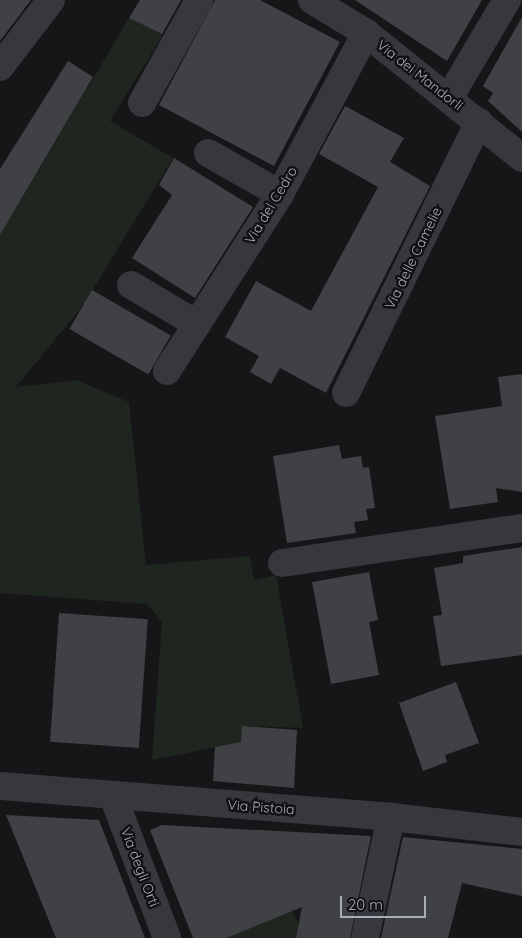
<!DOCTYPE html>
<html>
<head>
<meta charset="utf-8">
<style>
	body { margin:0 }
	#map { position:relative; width:522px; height:938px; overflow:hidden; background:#161618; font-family:Quicksand,sans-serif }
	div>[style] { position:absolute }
	.green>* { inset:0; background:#1e261f }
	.building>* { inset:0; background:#404145; transform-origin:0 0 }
	.minor>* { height:28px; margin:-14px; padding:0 14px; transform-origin:14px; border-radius:14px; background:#37383d }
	span { translate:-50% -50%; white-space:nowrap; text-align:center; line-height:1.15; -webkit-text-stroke:5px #111113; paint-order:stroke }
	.street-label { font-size:14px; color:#a8adb8 }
	.scale { position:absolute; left:340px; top:896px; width:86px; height:22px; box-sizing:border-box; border:2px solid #a8adb8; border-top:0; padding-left:6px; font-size:15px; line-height:18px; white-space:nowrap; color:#a8adb8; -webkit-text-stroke:4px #111113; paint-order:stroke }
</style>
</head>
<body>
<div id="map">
	<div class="green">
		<i style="clip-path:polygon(129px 18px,163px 35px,110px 121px,173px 158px,84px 304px,16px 387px,76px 380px,129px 402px,146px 565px,250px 556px,254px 580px,276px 575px,303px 728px,243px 726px,241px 742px,152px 760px,162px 622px,147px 604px,0 593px,0 235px)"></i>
		<i style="clip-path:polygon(292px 911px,299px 924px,296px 938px,227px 938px)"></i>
	</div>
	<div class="building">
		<i style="clip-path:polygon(0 0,31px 0,0 41px)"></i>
		<i style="clip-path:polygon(140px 0,181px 0,162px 34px,129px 18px)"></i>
		<i style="clip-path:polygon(215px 0,260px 0,340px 42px,274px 166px,159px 105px)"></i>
		<i style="clip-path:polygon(355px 0,482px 0,447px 61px)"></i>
		<i style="clip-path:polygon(522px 17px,522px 132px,488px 101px,493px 93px,483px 86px)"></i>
		<i style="clip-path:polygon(68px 61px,93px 77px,0 235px,0 169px)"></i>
		<i style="clip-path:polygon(345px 106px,404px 138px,390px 162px,430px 186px,326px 393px,280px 368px,271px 384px,250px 372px,259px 356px,225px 337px,256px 281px,311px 311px,378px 187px,319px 154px)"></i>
		<i style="clip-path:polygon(174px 158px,253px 207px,195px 298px,132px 258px,172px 195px,159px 185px)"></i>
		<i style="left:92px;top:290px;width:91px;height:45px;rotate:30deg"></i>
		<i style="clip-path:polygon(522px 374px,522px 492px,496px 488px,498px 502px,450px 509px,435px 416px,502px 406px,498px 377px)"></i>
		<i style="clip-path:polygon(339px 445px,342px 459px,361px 456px,363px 468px,369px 467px,375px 508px,366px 509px,368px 520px,354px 522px,356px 533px,287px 543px,273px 456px)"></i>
		<i style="clip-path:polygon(522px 547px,522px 655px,441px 666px,433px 616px,442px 615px,434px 568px,463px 563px,463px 556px)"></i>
		<i style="clip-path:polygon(369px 572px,378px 620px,369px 622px,379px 675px,331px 684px,312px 582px)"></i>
		<i style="left:59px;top:613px;width:89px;height:129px;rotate:4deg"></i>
		<i style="clip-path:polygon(456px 682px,479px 743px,445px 755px,447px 762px,423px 771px,399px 703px)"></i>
		<i style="clip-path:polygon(242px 726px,297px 730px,294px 788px,213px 781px,215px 747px,241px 742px)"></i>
		<i style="clip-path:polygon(6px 815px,99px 820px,145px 938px,56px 938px)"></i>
		<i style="clip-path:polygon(162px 825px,371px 836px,350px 938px,296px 938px,302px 907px,227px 938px,193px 938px,150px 830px)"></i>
		<i style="clip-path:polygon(403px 837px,522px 849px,522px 896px,462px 883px,448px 938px,381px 938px)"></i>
	</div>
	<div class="minor">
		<i style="left:312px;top:0;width:63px;rotate:31.4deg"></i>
		<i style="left:366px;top:33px;width:200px;rotate:38.7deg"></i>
		<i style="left:0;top:67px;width:84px;rotate:-52.7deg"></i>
		<i style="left:449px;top:98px;width:114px;rotate:-59.4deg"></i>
		<i style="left:142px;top:103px;width:118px;rotate:-61deg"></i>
		<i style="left:208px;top:153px;width:83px;rotate:29.7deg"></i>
		<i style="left:131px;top:285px;width:77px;rotate:30.6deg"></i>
		<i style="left:167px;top:371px;width:210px;rotate:-57.4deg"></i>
		<i style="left:280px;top:194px;width:183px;rotate:-61.9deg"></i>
		<i style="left:346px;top:393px;width:302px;rotate:-63.9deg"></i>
		<i style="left:282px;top:563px;width:243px;rotate:-8.3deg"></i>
		<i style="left:0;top:786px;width:392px;rotate:4.5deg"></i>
		<i style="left:391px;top:817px;width:132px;rotate:6.5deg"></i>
		<i style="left:113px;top:796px;width:152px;rotate:69.2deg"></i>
		<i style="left:365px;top:938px;width:124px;rotate:-77.9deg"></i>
	</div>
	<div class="street-label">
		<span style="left:420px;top:75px;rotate:38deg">Via dei Mandorli</span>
		<span style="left:271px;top:205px;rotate:-59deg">Via del Cedro</span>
		<span style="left:413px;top:258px;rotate:-64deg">Via delle Camelie</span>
		<span style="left:261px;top:807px;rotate:4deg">Via Pistoia</span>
		<span style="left:140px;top:867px;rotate:69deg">Via degli Orti</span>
	</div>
	<div class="scale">20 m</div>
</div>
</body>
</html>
